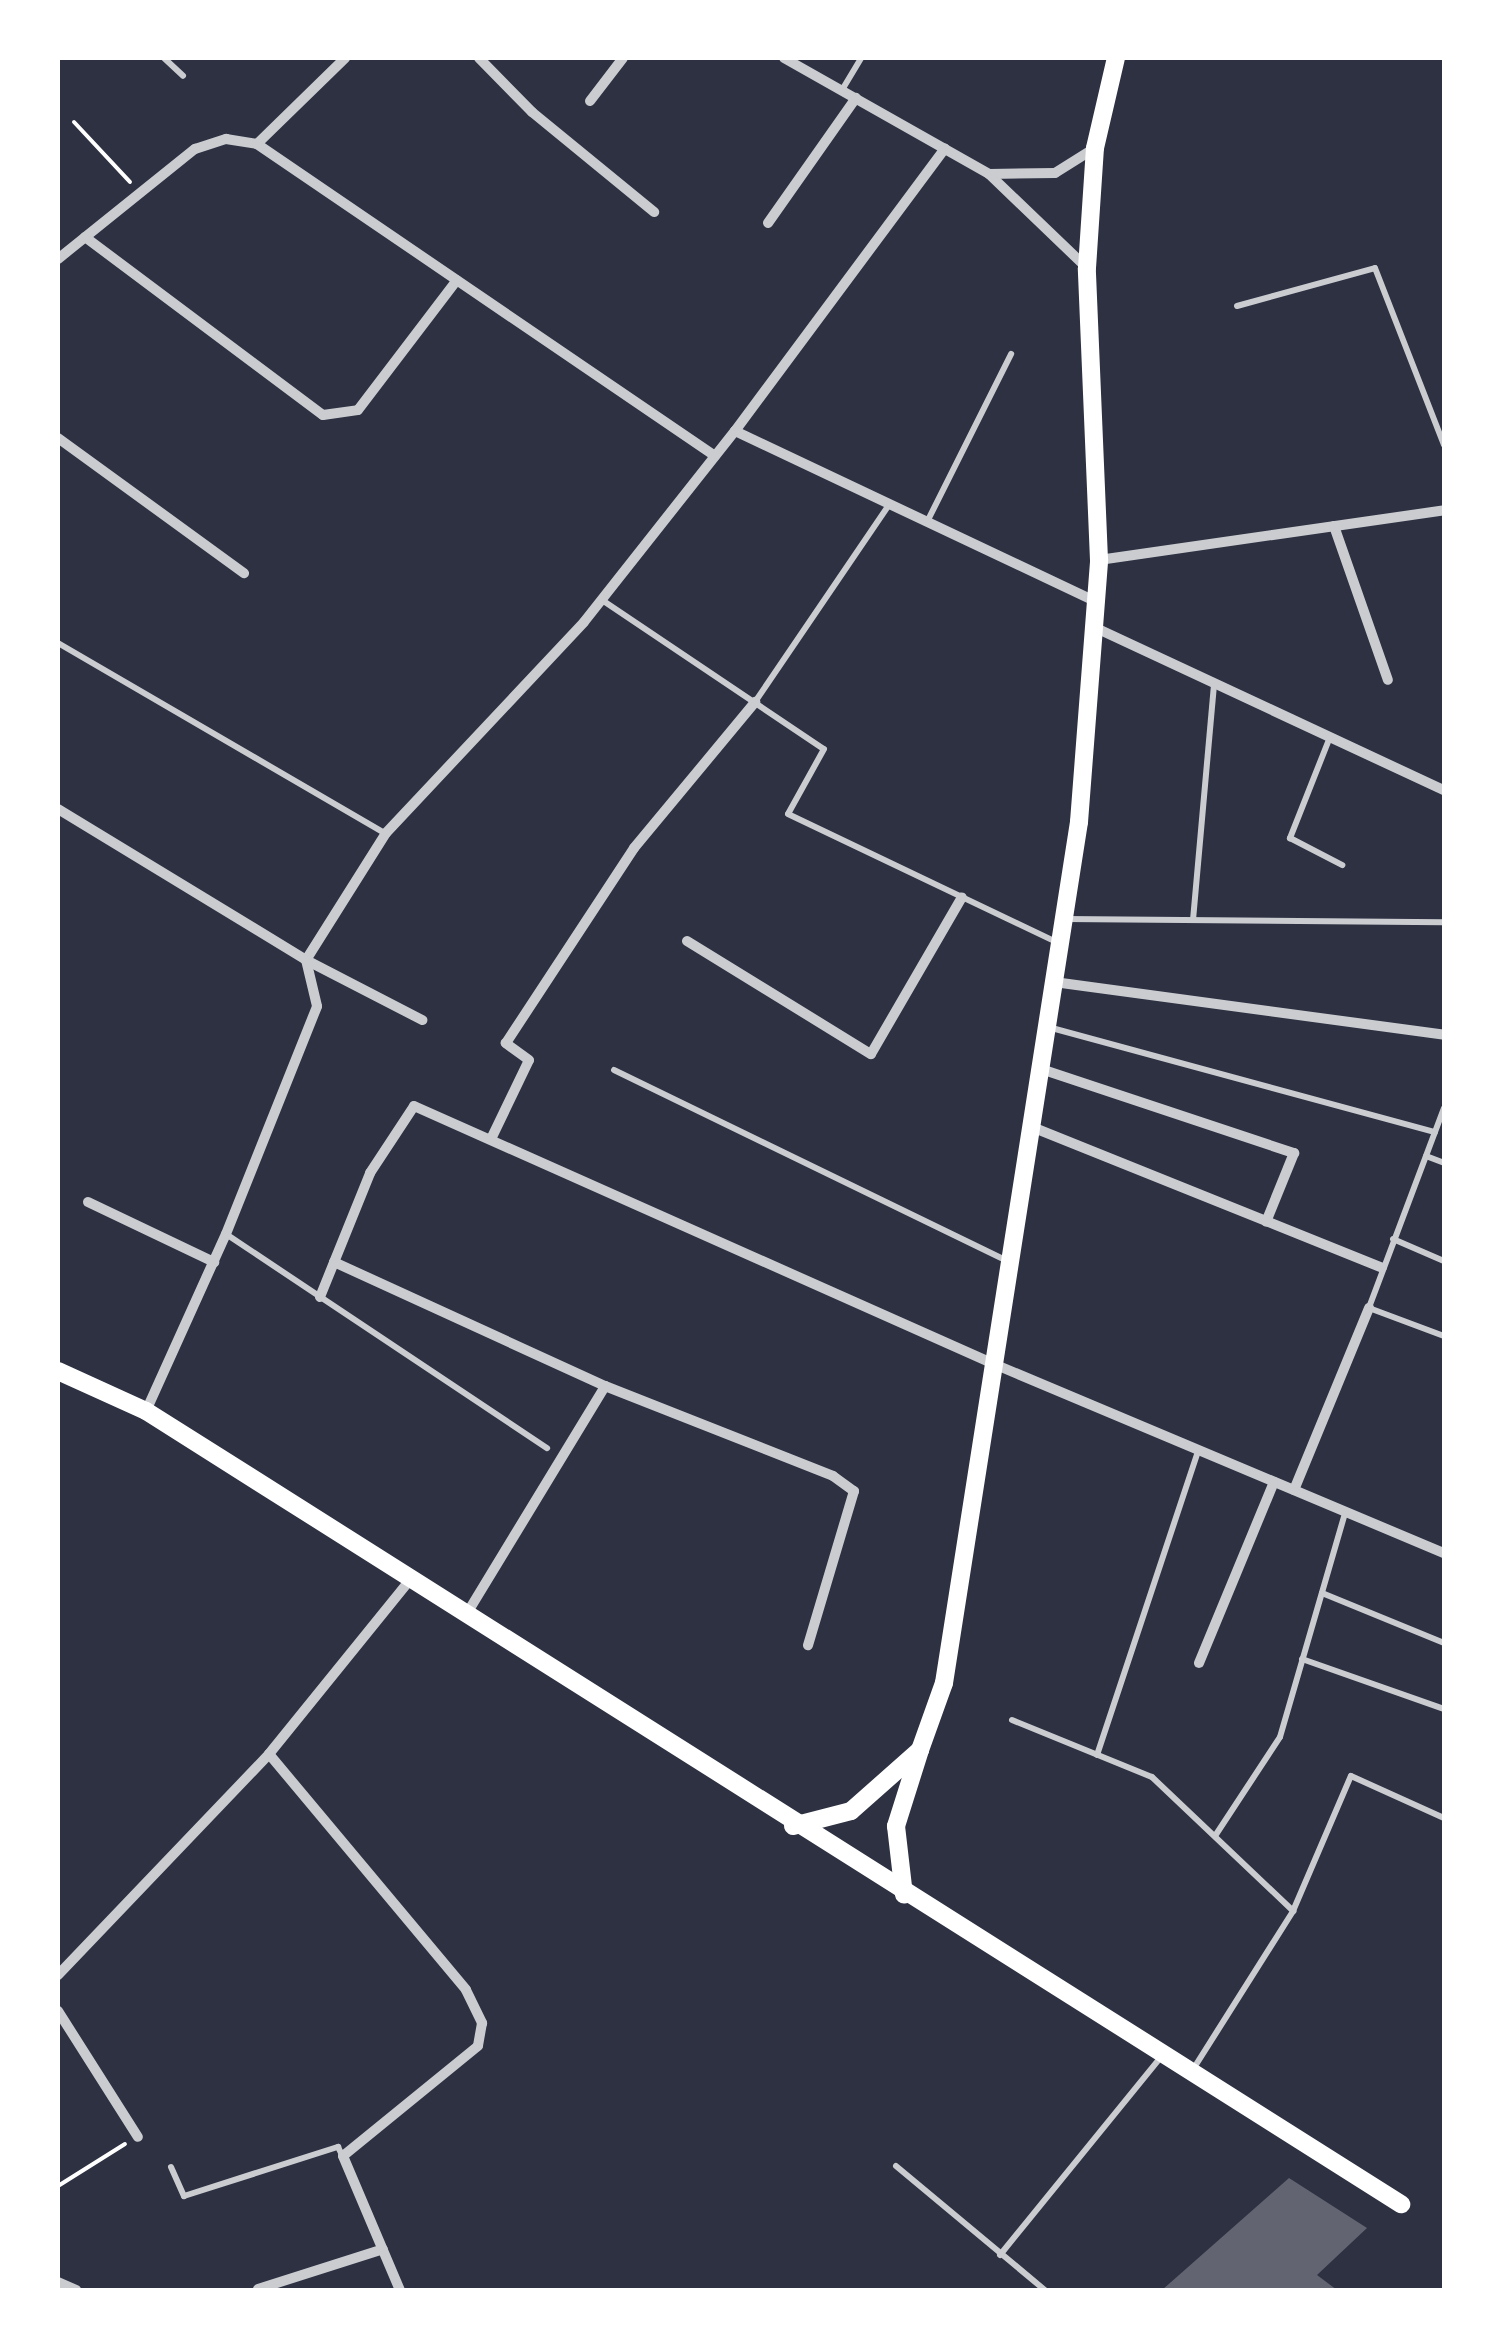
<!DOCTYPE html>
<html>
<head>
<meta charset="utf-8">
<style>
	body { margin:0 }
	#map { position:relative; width:1502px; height:2348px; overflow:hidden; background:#2d3142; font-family:Roboto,sans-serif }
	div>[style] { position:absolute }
	.building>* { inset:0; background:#626471 }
	.path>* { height:4px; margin:-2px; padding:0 2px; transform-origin:2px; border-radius:2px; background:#fff }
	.service>* { height:6px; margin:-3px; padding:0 3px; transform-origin:3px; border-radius:3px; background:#caccd0 }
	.minor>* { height:10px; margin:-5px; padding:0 5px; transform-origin:5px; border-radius:5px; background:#caccd0 }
	.secondary>* { height:18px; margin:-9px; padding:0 9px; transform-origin:9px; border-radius:9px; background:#fff }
	.primary>* { height:18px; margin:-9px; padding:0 9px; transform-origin:9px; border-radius:9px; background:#fff }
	span { translate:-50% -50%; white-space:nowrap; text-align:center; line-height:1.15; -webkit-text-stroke:8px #fff; paint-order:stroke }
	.frame { position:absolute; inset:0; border:60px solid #fff; pointer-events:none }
</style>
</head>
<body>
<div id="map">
	<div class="building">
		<i style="clip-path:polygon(1289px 2178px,1367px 2228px,1317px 2275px,1337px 2290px,1162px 2290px)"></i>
	</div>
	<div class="path">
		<i style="left:74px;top:122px;width:82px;rotate:47deg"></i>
		<i style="left:58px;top:2186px;width:79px;rotate:-32.1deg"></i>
	</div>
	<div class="service">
		<i style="left:164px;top:58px;width:26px;rotate:43deg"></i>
		<i style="left:842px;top:90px;width:37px;rotate:-59deg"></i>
		<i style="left:1237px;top:306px;width:143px;rotate:-15.4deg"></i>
		<i style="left:1375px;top:268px;width:190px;rotate:68.7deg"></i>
		<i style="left:927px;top:522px;width:188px;rotate:-63.4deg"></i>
		<i style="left:602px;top:600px;width:267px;rotate:33.9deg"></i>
		<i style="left:824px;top:749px;width:74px;rotate:119deg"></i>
		<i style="left:788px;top:814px;width:297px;rotate:25.5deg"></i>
		<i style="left:58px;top:643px;width:378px;rotate:30.2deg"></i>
		<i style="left:755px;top:702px;width:238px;rotate:-55.8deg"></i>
		<i style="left:1330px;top:737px;width:109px;rotate:111.6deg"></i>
		<i style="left:1290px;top:838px;width:59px;rotate:27.4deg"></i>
		<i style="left:1065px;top:919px;width:379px;rotate:0.5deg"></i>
		<i style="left:1193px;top:920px;width:237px;rotate:-84.9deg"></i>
		<i style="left:1048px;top:1027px;width:401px;rotate:15.2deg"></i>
		<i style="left:614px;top:1070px;width:439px;rotate:25.9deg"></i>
		<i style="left:1444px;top:1108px;width:214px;rotate:110.6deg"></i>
		<i style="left:1369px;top:1308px;width:80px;rotate:20.5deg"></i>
		<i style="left:1426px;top:1156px;width:19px;rotate:21deg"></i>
		<i style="left:226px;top:1234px;width:386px;rotate:33.7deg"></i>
		<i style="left:1393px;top:1239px;width:56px;rotate:23.3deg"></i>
		<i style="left:1322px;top:1593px;width:132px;rotate:22.3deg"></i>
		<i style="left:1302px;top:1659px;width:151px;rotate:19.4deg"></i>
		<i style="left:1012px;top:1720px;width:151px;rotate:22.2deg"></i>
		<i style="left:1152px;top:1777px;width:195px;rotate:43.5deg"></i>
		<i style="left:1097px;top:1755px;width:320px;rotate:-71.6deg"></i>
		<i style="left:1215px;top:1836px;width:118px;rotate:-56.7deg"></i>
		<i style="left:1280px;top:1737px;width:233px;rotate:-73.8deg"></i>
		<i style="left:1192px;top:2071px;width:189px;rotate:-57.7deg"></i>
		<i style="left:1293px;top:1911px;width:147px;rotate:-66.8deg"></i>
		<i style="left:1351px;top:1776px;width:102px;rotate:24.3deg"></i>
		<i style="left:896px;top:2166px;width:194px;rotate:39.8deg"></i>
		<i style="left:171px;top:2167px;width:32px;rotate:66deg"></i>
		<i style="left:184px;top:2196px;width:162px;rotate:-17.7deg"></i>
		<i style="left:338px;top:2147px;width:9px;rotate:63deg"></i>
		<i style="left:1000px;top:2255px;width:255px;rotate:-50.9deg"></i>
	</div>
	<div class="minor">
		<i style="left:479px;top:58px;width:76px;rotate:45.5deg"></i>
		<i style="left:532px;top:112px;width:158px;rotate:39.3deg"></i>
		<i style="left:784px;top:58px;width:236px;rotate:29.5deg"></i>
		<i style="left:989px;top:174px;width:136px;rotate:43.8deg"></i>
		<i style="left:590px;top:101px;width:54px;rotate:-52.5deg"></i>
		<i style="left:257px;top:144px;width:123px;rotate:-44.3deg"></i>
		<i style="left:989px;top:174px;width:66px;rotate:-0.9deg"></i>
		<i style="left:1055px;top:173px;width:47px;rotate:-32deg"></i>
		<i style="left:768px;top:223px;width:153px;rotate:-54.9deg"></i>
		<i style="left:85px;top:237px;width:297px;rotate:36.8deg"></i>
		<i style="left:323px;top:415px;width:35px;rotate:-8deg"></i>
		<i style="left:358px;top:410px;width:163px;rotate:-52.7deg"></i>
		<i style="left:58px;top:259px;width:176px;rotate:-38.8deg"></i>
		<i style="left:195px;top:149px;width:33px;rotate:-18deg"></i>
		<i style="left:226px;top:139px;width:31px;rotate:9deg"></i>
		<i style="left:257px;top:144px;width:554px;rotate:34.26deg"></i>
		<i style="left:735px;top:431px;width:399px;rotate:25.3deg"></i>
		<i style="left:58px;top:438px;width:230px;rotate:36deg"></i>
		<i style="left:1334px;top:526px;width:163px;rotate:70.7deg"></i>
		<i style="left:1099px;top:560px;width:349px;rotate:-8.2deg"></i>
		<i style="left:1096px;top:628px;width:384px;rotate:25deg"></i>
		<i style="left:58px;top:809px;width:290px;rotate:31.3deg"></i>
		<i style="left:306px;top:960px;width:131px;rotate:27.3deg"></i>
		<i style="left:687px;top:941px;width:216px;rotate:31.6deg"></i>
		<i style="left:871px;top:1054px;width:181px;rotate:-59.9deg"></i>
		<i style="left:306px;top:960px;width:150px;rotate:-57.8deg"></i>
		<i style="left:386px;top:833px;width:289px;rotate:-46.8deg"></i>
		<i style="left:584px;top:622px;width:243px;rotate:-51.7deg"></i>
		<i style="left:735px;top:431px;width:352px;rotate:-53.4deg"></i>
		<i style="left:1054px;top:982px;width:394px;rotate:7.7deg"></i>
		<i style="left:1041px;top:1069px;width:267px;rotate:18.4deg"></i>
		<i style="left:1294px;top:1153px;width:74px;rotate:112.1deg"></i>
		<i style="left:1032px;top:1127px;width:377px;rotate:21.9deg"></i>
		<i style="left:492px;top:1137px;width:85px;rotate:-64.3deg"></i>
		<i style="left:529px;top:1060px;width:29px;rotate:-144deg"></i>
		<i style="left:506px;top:1043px;width:233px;rotate:-56.7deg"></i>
		<i style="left:634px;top:848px;width:190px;rotate:-50.3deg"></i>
		<i style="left:88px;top:1202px;width:140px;rotate:25.5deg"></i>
		<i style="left:334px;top:1262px;width:298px;rotate:24.6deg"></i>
		<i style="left:605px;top:1386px;width:245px;rotate:21.5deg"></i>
		<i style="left:833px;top:1476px;width:26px;rotate:36deg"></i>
		<i style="left:854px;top:1491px;width:161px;rotate:106.6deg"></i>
		<i style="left:320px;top:1297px;width:134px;rotate:-68deg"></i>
		<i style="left:370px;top:1173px;width:80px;rotate:-56.7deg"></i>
		<i style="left:414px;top:1106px;width:635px;rotate:23.98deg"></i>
		<i style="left:994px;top:1364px;width:488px;rotate:22.8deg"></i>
		<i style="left:146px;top:1411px;width:194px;rotate:-65.7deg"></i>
		<i style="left:226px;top:1234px;width:245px;rotate:-68.2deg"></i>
		<i style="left:317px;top:1006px;width:47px;rotate:-103.4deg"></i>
		<i style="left:1294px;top:1490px;width:197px;rotate:-67.6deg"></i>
		<i style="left:466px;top:1615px;width:268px;rotate:-58.7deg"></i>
		<i style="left:1199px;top:1663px;width:196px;rotate:-67.5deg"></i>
		<i style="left:269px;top:1754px;width:307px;rotate:50.1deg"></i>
		<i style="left:466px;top:1990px;width:37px;rotate:64deg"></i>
		<i style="left:482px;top:2023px;width:23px;rotate:100deg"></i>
		<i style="left:478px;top:2046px;width:174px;rotate:140.8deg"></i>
		<i style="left:343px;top:2156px;width:146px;rotate:67deg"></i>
		<i style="left:58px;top:1975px;width:306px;rotate:-46.3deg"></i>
		<i style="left:269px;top:1754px;width:224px;rotate:-51deg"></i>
		<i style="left:58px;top:2011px;width:149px;rotate:57.6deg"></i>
		<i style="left:58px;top:2282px;width:20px;rotate:24deg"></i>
		<i style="left:258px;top:2289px;width:131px;rotate:-17.7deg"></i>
	</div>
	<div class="secondary">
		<i style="left:920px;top:1750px;width:71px;rotate:-70.3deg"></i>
		<i style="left:944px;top:1683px;width:872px;rotate:-81.09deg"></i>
		<i style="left:1079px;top:822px;width:263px;rotate:-85.6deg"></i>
		<i style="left:1099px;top:560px;width:292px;rotate:-92.4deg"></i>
		<i style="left:1087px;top:268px;width:120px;rotate:-86.2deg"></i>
		<i style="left:1095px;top:148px;width:92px;rotate:-76.9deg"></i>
		<i style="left:793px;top:1826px;width:60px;rotate:-14.5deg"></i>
		<i style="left:851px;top:1811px;width:92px;rotate:-41.5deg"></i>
		<i style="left:920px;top:1750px;width:80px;rotate:107.5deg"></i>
		<i style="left:896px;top:1826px;width:69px;rotate:83.4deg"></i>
	</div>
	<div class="primary">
		<i style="left:58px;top:1371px;width:97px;rotate:24.4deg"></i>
		<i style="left:146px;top:1411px;width:1485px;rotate:32.29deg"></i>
	</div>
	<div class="frame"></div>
</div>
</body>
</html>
